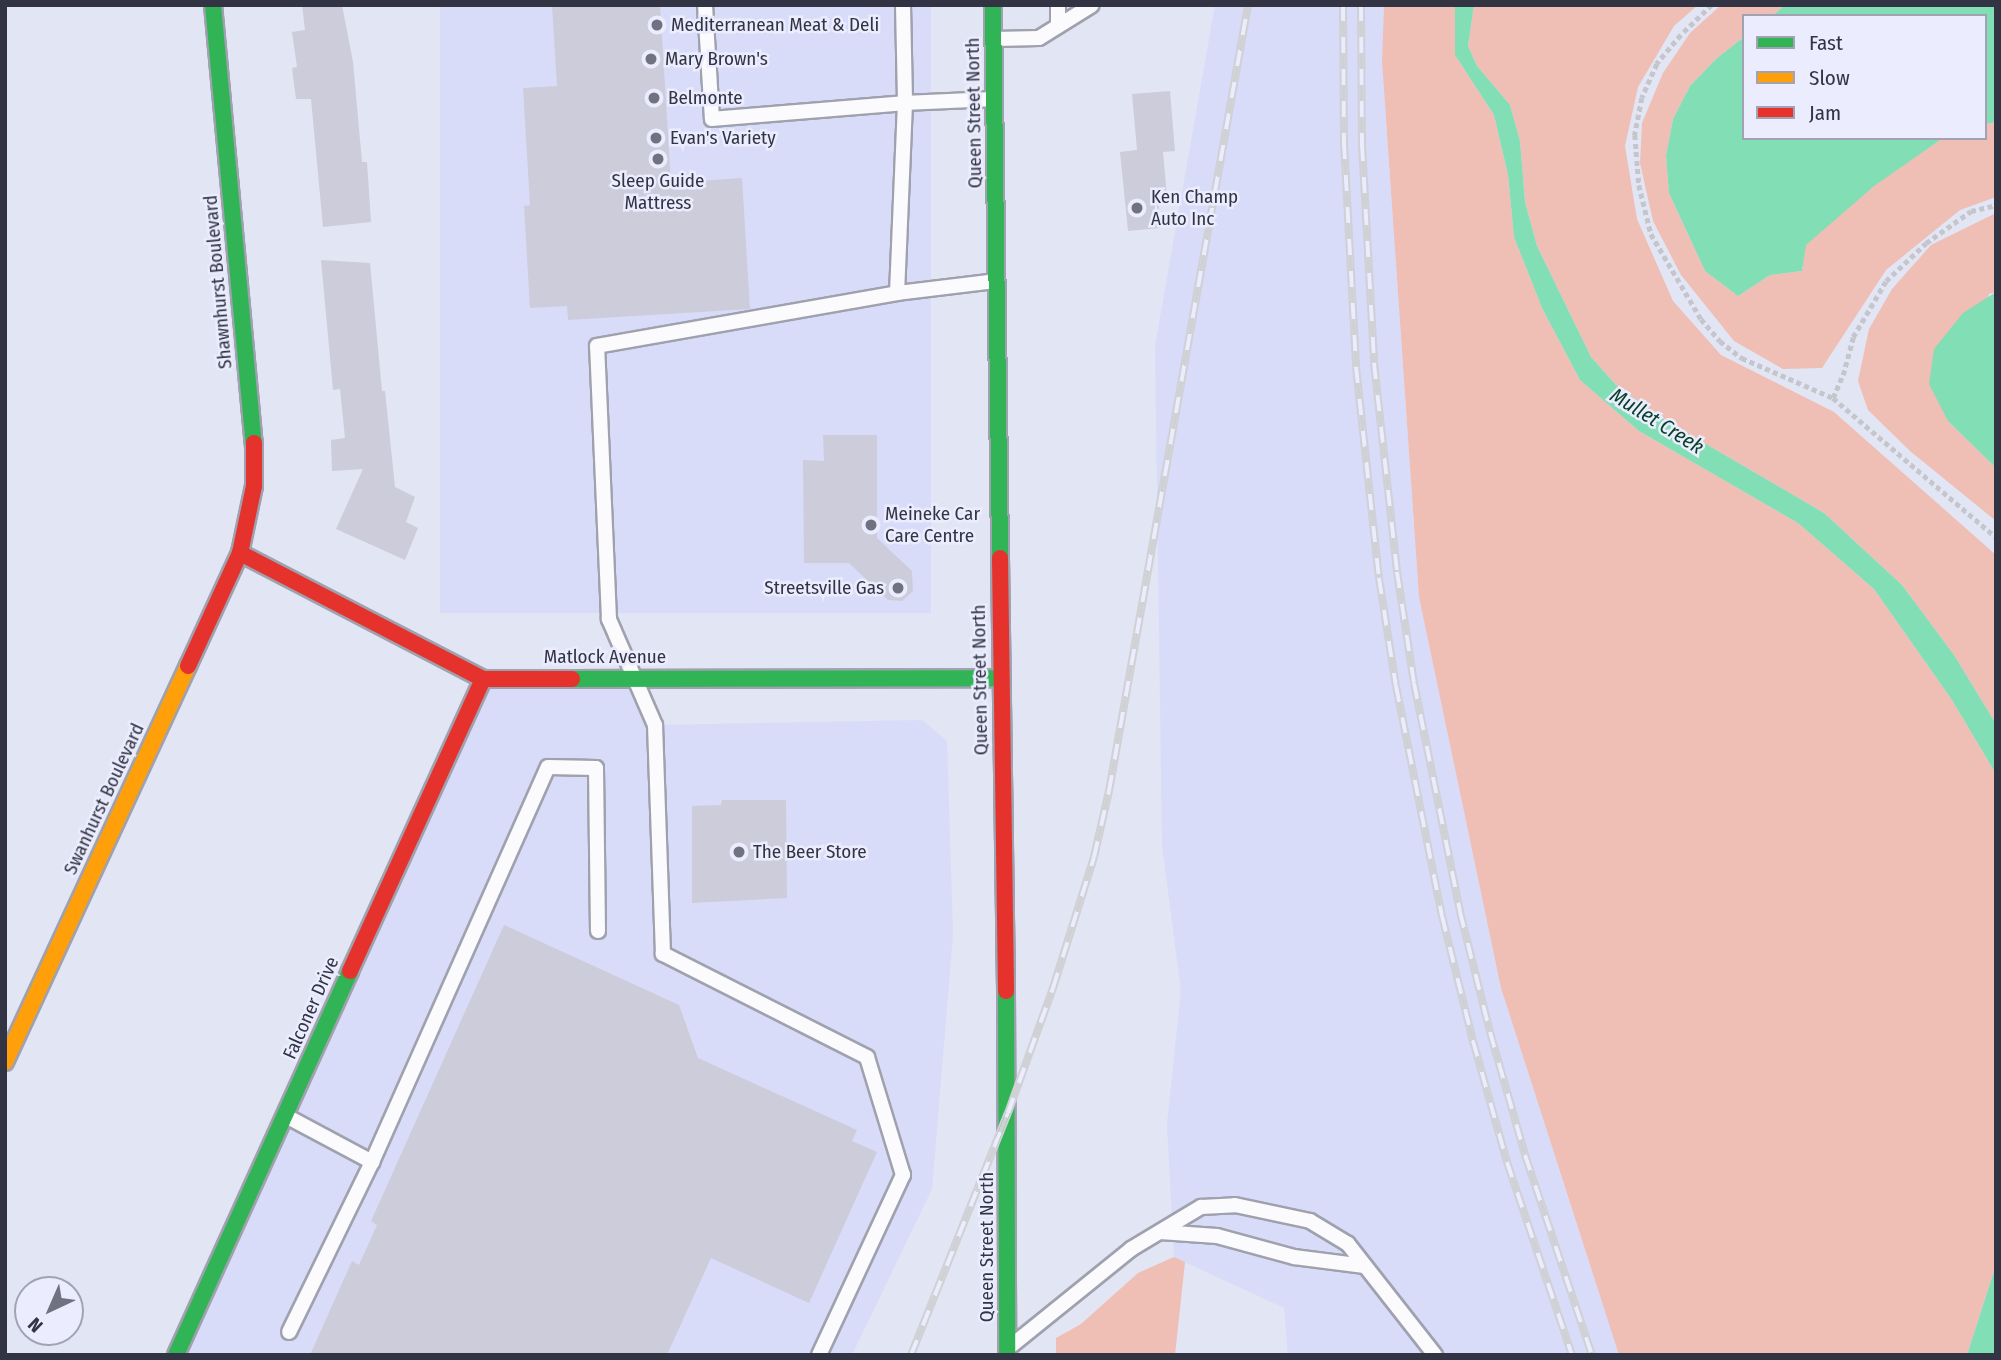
<!DOCTYPE html>
<html>
<head>
<meta charset="utf-8">
<style>
	body { margin:0 }
	#map { position:relative; width:2001px; height:1360px; overflow:hidden; background:#e2e5f3; font-family:"Fira Sans Condensed",sans-serif }
	div>[style] { position:absolute }
	.built>* { inset:0; background:#d8dcf8; transform-origin:0 0 }
	.green>* { inset:0; background:#efbeb5 }
	.water>* { inset:0; background:#81deb5 }
	.building>* { inset:0; background:#cdccda }
	.path>* { height:4.5px; margin-top:-2.25px; transform-origin:0; background:repeating-linear-gradient(90deg,#c5c6cc 0 5px,transparent 0 8.5px) }
	.roads { filter:drop-shadow(2px 0 #9fa1ae) drop-shadow(-2px 0 #9fa1ae) drop-shadow(0 2px #9fa1ae) drop-shadow(0 -2px #9fa1ae) }
	.lane>* { height:14px; margin:-7px; padding:0 7px; transform-origin:7px; border-radius:7px; background:#fbfbfd }
	.fast>* { height:16px; margin:-8px; padding:0 8px; transform-origin:8px; border-radius:8px; background:#30b455 }
	.slow>* { height:16px; margin:-8px; padding:0 8px; transform-origin:8px; border-radius:8px; background:#ff9f0a }
	.jam>* { height:16px; margin:-8px; padding:0 8px; transform-origin:8px; border-radius:8px; background:#e5322d }
	.rail>* { height:8px; margin-top:-4px; transform-origin:0; background:repeating-linear-gradient(90deg,#ebedfe 0 16px,#d0d1d5 0 32px); box-sizing:border-box; border-block:2px solid #d0d1d5 }
	.dots>* { width:19px; height:19px; translate:-50% -50%; box-sizing:border-box; border:4px solid #ebedfe; border-radius:50% }
	span { translate:-50% -50%; white-space:nowrap; text-align:center; line-height:1.15; -webkit-text-stroke:5px #ebedfe; paint-order:stroke }
	.poi-label { font-size:19px; color:#323444 }
	.left { translate:0 -50%; text-align:left }
	.right { translate:-100% -50%; text-align:right }
	.street-label { font-size:19px; color:#323444 }
	.water-label { font-size:21px; color:#063f26; font-style:italic }
	.frame { position:absolute; inset:0; border:7px solid #323444; pointer-events:none }
	.legend { position:absolute; left:1742px; top:14px; width:245px; height:126px; box-sizing:border-box; background:#ebedfe; border:2px solid #a1a3b4; margin:0; padding:9px 12px; list-style:none; font-size:21px; color:#323444 }
	.legend li { display:flex; align-items:center; gap:14px; height:35px }
	.legend b { width:35px; border:2px solid #a1a3b4 }
	.north { position:absolute; left:14px; top:1276px; width:70px; height:70px; box-sizing:border-box; background:#ebedfe; border:2px solid #a1a3b4; border-radius:50%; rotate:224deg; font-size:19px; font-weight:700; line-height:28px; text-align:center; color:#323444 }
	.north::after { content:''; display:block; margin:auto; width:24px; height:32px; background:#707281; clip-path:polygon(50% 0,100% 100%,50% 72%,0 100%) }
</style>
</head>
<body>
<div id="map">
	<div class="built">
		<i style="left:440px;top:5px;width:491px;height:608px"></i>
		<i style="clip-path:polygon(1215px 5px,1384px 5px,1382px 61px,1419px 597px,1501px 988px,1619px 1355px,1288px 1355px,1284px 1308px,1174px 1257px,1167px 1124px,1181px 991px,1162px 845px,1155px 346px)"></i>
		<i style="clip-path:polygon(634px 678px,655px 725px,922px 720px,947px 741px,953px 935px,932px 1189px,852px 1355px,176px 1355px,483px 679px)"></i>
	</div>
	<div class="green">
		<i style="clip-path:polygon(1384px 5px,1455px 5px,1455px 55px,1494px 115px,1508px 175px,1514px 237px,1542px 308px,1580px 380px,1639px 431px,1798px 523px,1874px 589px,1952px 700px,1996px 774px,1996px 1265px,1967px 1355px,1619px 1355px,1501px 988px,1419px 597px,1382px 61px)"></i>
		<i style="clip-path:polygon(1474px 5px,1698px 5px,1674px 26px,1638px 87px,1625px 146px,1637px 219px,1673px 301px,1721px 355px,1834px 412px,1996px 555px,1996px 724px,1954px 655px,1902px 585px,1824px 513px,1658px 416px,1616px 385px,1591px 357px,1537px 246px,1525px 202px,1520px 141px,1510px 105px,1477px 66px,1468px 46px)"></i>
		<i style="clip-path:polygon(1721px 5px,1785px 5px,1772px 16px,1744px 16px,1744px 37px,1716px 59px,1690px 86px,1673px 119px,1666px 156px,1669px 193px,1705px 271px,1738px 296px,1770px 275px,1802px 271px,1805px 245px,1874px 185px,1943px 138px,1985px 138px,1985px 124px,1996px 122px,1996px 197px,1960px 210px,1886px 270px,1822px 368px,1783px 369px,1734px 341px,1681px 275px,1653px 221px,1640px 163px,1642px 123px,1663px 73px,1690px 33px)"></i>
		<i style="clip-path:polygon(1996px 213px,1996px 292px,1989px 294px,1948px 421px,1996px 468px,1996px 521px,1910px 451px,1868px 410px,1858px 381px,1869px 329px,1892px 289px,1931px 245px)"></i>
		<i style="clip-path:polygon(1174px 1257px,1185px 1262px,1175px 1355px,1056px 1355px,1056px 1338px,1081px 1324px,1138px 1273px)"></i>
	</div>
	<div class="water">
		<i style="clip-path:polygon(1455px 5px,1474px 5px,1468px 46px,1477px 66px,1510px 105px,1520px 141px,1525px 202px,1537px 246px,1591px 357px,1616px 385px,1658px 416px,1824px 513px,1902px 585px,1954px 655px,1996px 724px,1996px 774px,1952px 700px,1874px 589px,1798px 523px,1639px 431px,1580px 380px,1542px 308px,1514px 237px,1508px 175px,1494px 115px,1455px 55px)"></i>
		<i style="clip-path:polygon(1785px 5px,1996px 5px,1996px 122px,1985px 124px,1985px 16px,1772px 16px)"></i>
		<i style="clip-path:polygon(1744px 37px,1744px 138px,1943px 138px,1874px 186px,1806px 245px,1802px 271px,1770px 275px,1738px 296px,1705px 271px,1669px 193px,1666px 156px,1673px 119px,1690px 86px,1716px 59px)"></i>
		<i style="clip-path:polygon(1996px 292px,1996px 468px,1948px 421px,1929px 384px,1934px 349px,1963px 313px)"></i>
		<i style="clip-path:polygon(1996px 1265px,1996px 1355px,1967px 1355px)"></i>
	</div>
	<div class="building">
		<i style="clip-path:polygon(302px 5px,342px 5px,353px 62px,362px 162px,367px 162px,371px 222px,323px 227px,311px 99px,296px 99px,292px 68px,297px 67px,292px 32px,305px 30px)"></i>
		<i style="clip-path:polygon(552px 5px,660px 5px,671px 183px,742px 178px,750px 309px,568px 320px,567px 306px,530px 308px,524px 206px,530px 205px,523px 88px,557px 86px)"></i>
		<i style="clip-path:polygon(1170px 91px,1175px 151px,1163px 152px,1167px 196px,1158px 197px,1160px 228px,1128px 231px,1120px 152px,1137px 150px,1132px 94px)"></i>
		<i style="clip-path:polygon(321px 260px,370px 263px,382px 391px,385px 391px,395px 487px,415px 497px,406px 522px,418px 528px,405px 560px,336px 529px,363px 469px,332px 471px,331px 440px,345px 438px,340px 389px,333px 390px)"></i>
		<i style="clip-path:polygon(823px 435px,877px 435px,877px 538px,912px 571px,913px 591px,902px 601px,888px 600px,849px 563px,804px 563px,803px 460px,824px 461px)"></i>
		<i style="clip-path:polygon(722px 800px,786px 800px,787px 898px,692px 903px,692px 806px,721px 805px)"></i>
		<i style="clip-path:polygon(504px 925px,679px 1005px,698px 1058px,857px 1130px,852px 1141px,877px 1152px,809px 1303px,711px 1258px,667px 1355px,310px 1355px,352px 1261px,359px 1265px,377px 1225px,371px 1221px)"></i>
	</div>
	<div class="path">
		<i style="left:1712px;top:5px;width:43px;rotate:135.9deg"></i>
		<i style="left:1681px;top:35px;width:38px;rotate:130deg"></i>
		<i style="left:1657px;top:64px;width:37px;rotate:114deg"></i>
		<i style="left:1642px;top:98px;width:38px;rotate:101deg"></i>
		<i style="left:1635px;top:135px;width:50px;rotate:85.4deg"></i>
		<i style="left:1639px;top:185px;width:50px;rotate:76.2deg"></i>
		<i style="left:1651px;top:234px;width:99px;rotate:59.5deg"></i>
		<i style="left:1701px;top:319px;width:29px;rotate:49deg"></i>
		<i style="left:1720px;top:341px;width:28px;rotate:38deg"></i>
		<i style="left:1742px;top:358px;width:99px;rotate:23.7deg"></i>
		<i style="left:1833px;top:398px;width:214px;rotate:40.5deg"></i>
		<i style="left:1833px;top:398px;width:25px;rotate:-67deg"></i>
		<i style="left:1843px;top:375px;width:39px;rotate:-75deg"></i>
		<i style="left:1853px;top:337px;width:65px;rotate:-59.5deg"></i>
		<i style="left:1886px;top:281px;width:55px;rotate:-43.5deg"></i>
		<i style="left:1926px;top:243px;width:55px;rotate:-35.4deg"></i>
		<i style="left:1971px;top:211px;width:26px;rotate:-13deg"></i>
	</div>
	<div class="roads">
		<div class="lane">
			<i style="left:705px;top:5px;width:114px;rotate:86.5deg"></i>
			<i style="left:712px;top:119px;width:194px;rotate:-4.7deg"></i>
			<i style="left:905px;top:103px;width:190px;rotate:92.4deg"></i>
			<i style="left:897px;top:293px;width:100px;rotate:-6.9deg"></i>
			<i style="left:903px;top:5px;width:98px;rotate:88.8deg"></i>
			<i style="left:905px;top:103px;width:88px;rotate:-2.6deg"></i>
			<i style="left:1058px;top:26px;width:21px;rotate:-90deg"></i>
			<i style="left:995px;top:39px;width:44px;rotate:-1.3deg"></i>
			<i style="left:1039px;top:38px;width:62px;rotate:-31.9deg"></i>
			<i style="left:286px;top:1116px;width:98px;rotate:28.1deg"></i>
			<i style="left:372px;top:1162px;width:189px;rotate:116deg"></i>
			<i style="left:372px;top:1162px;width:432px;rotate:-66deg"></i>
			<i style="left:548px;top:767px;width:48px;rotate:1.2deg"></i>
			<i style="left:596px;top:768px;width:163px;rotate:89.3deg"></i>
			<i style="left:1160px;top:1232px;width:57px;rotate:4deg"></i>
			<i style="left:1217px;top:1236px;width:80px;rotate:15.3deg"></i>
			<i style="left:1294px;top:1257px;width:71px;rotate:7.3deg"></i>
			<i style="left:1011px;top:1346px;width:154px;rotate:-38.9deg"></i>
			<i style="left:1131px;top:1249px;width:82px;rotate:-31deg"></i>
			<i style="left:1201px;top:1207px;width:34px;rotate:-3deg"></i>
			<i style="left:1235px;top:1205px;width:77px;rotate:12deg"></i>
			<i style="left:1310px;top:1221px;width:44px;rotate:31.2deg"></i>
			<i style="left:1348px;top:1244px;width:141px;rotate:51.9deg"></i>
			<i style="left:819px;top:1355px;width:199px;rotate:-65deg"></i>
			<i style="left:903px;top:1175px;width:123px;rotate:-107deg"></i>
			<i style="left:867px;top:1057px;width:229px;rotate:-153.2deg"></i>
			<i style="left:663px;top:954px;width:229px;rotate:-92deg"></i>
			<i style="left:655px;top:725px;width:116px;rotate:-113.5deg"></i>
			<i style="left:609px;top:619px;width:273px;rotate:-92.5deg"></i>
			<i style="left:597px;top:346px;width:305px;rotate:-10deg"></i>
		</div>
		<div class="fast">
			<i style="left:213px;top:5px;width:440px;rotate:84.7deg"></i>
			<i style="left:993px;top:5px;width:553px;rotate:89.27deg"></i>
			<i style="left:572px;top:679px;width:429px;rotate:-0.1deg"></i>
			<i style="left:1006px;top:991px;width:364px;rotate:89.8deg"></i>
			<i style="left:176px;top:1355px;width:422px;rotate:-65.6deg"></i>
		</div>
		<div class="slow">
			<i style="left:5px;top:1062px;width:436px;rotate:-65.2deg"></i>
		</div>
		<div class="jam">
			<i style="left:240px;top:553px;width:274px;rotate:27.4deg"></i>
			<i style="left:483px;top:679px;width:89px"></i>
			<i style="left:1000px;top:558px;width:433px;rotate:89.2deg"></i>
			<i style="left:188px;top:666px;width:124px;rotate:-65.3deg"></i>
			<i style="left:240px;top:553px;width:68px;rotate:-78.2deg"></i>
			<i style="left:254px;top:486px;width:43px;rotate:-90deg"></i>
			<i style="left:350px;top:971px;width:321px;rotate:-65.5deg"></i>
		</div>
	</div>
	<div class="rail">
		<i style="left:1343px;top:5px;width:138px;rotate:89.6deg"></i>
		<i style="left:1344px;top:143px;width:224px;rotate:86.9deg"></i>
		<i style="left:1356px;top:367px;width:212px;rotate:83.8deg"></i>
		<i style="left:1379px;top:578px;width:109px;rotate:81.1deg"></i>
		<i style="left:1396px;top:686px;width:235px;rotate:78.7deg"></i>
		<i style="left:1442px;top:916px;width:129px;rotate:76.1deg"></i>
		<i style="left:1473px;top:1041px;width:126px;rotate:74.3deg"></i>
		<i style="left:1507px;top:1162px;width:204px;rotate:71.4deg"></i>
		<i style="left:1361px;top:5px;width:140px;rotate:89.6deg"></i>
		<i style="left:1362px;top:145px;width:218px;rotate:86.8deg"></i>
		<i style="left:1374px;top:363px;width:210px;rotate:83.7deg"></i>
		<i style="left:1397px;top:572px;width:112px;rotate:81.3deg"></i>
		<i style="left:1414px;top:683px;width:234px;rotate:78.6deg"></i>
		<i style="left:1460px;top:912px;width:124px;rotate:76deg"></i>
		<i style="left:1490px;top:1032px;width:128px;rotate:74.1deg"></i>
		<i style="left:1525px;top:1155px;width:211px;rotate:71.5deg"></i>
		<i style="left:911px;top:1355px;width:261px;rotate:-68.2deg"></i>
		<i style="left:1008px;top:1113px;width:133px;rotate:-70.2deg"></i>
		<i style="left:1053px;top:988px;width:137px;rotate:-72.6deg"></i>
		<i style="left:1094px;top:857px;width:68px;rotate:-77.2deg"></i>
		<i style="left:1109px;top:791px;width:798px;rotate:-79.97deg"></i>
	</div>
	<div class="dots">
		<i style="left:657px;top:25px;background:#707281"></i>
		<i style="left:651px;top:59px;background:#707281"></i>
		<i style="left:654px;top:98px;background:#707281"></i>
		<i style="left:656px;top:138px;background:#707281"></i>
		<i style="left:658px;top:159px;background:#707281"></i>
		<i style="left:1137px;top:208px;background:#707281"></i>
		<i style="left:871px;top:525px;background:#707281"></i>
		<i style="left:898px;top:588px;background:#707281"></i>
		<i style="left:739px;top:852px;background:#707281"></i>
	</div>
	<div class="poi-label">
		<span class="left" style="left:671px;top:25px">Mediterranean Meat &amp; Deli</span>
		<span class="left" style="left:665px;top:59px">Mary Brown's</span>
		<span class="left" style="left:668px;top:98px">Belmonte</span>
		<span class="left" style="left:670px;top:138px">Evan's Variety</span>
		<span style="left:658px;top:192px">Sleep Guide<br>Mattress</span>
		<span class="left" style="left:1151px;top:208px">Ken Champ<br>Auto Inc</span>
		<span class="left" style="left:885px;top:525px">Meineke Car<br>Care Centre</span>
		<span class="right" style="left:884px;top:588px">Streetsville Gas</span>
		<span class="left" style="left:753px;top:852px">The Beer Store</span>
	</div>
	<div class="street-label">
		<span style="left:974px;top:113px;rotate:-91deg">Queen Street North</span>
		<span style="left:218px;top:282px;rotate:-95deg">Shawnhurst Boulevard</span>
		<span style="left:605px;top:657px">Matlock Avenue</span>
		<span style="left:980px;top:680px;rotate:-91deg">Queen Street North</span>
		<span style="left:104px;top:799px;rotate:-65deg">Swanhurst Boulevard</span>
		<span style="left:311px;top:1008px;rotate:-66deg">Falconer Drive</span>
		<span style="left:987px;top:1247px;rotate:-90deg">Queen Street North</span>
	</div>
	<div class="water-label">
		<span style="left:1657px;top:421px;rotate:32deg">Mullet Creek</span>
	</div>
	<div class="frame"></div>
	<ul class="legend">
	<li><b style="height:9px;background:#30b455"></b>Fast</li>
	<li><b style="height:9px;background:#ff9f0a"></b>Slow</li>
	<li><b style="height:9px;background:#e5322d"></b>Jam</li>
	</ul>
	<div class="north">N</div>
</div>
</body>
</html>
